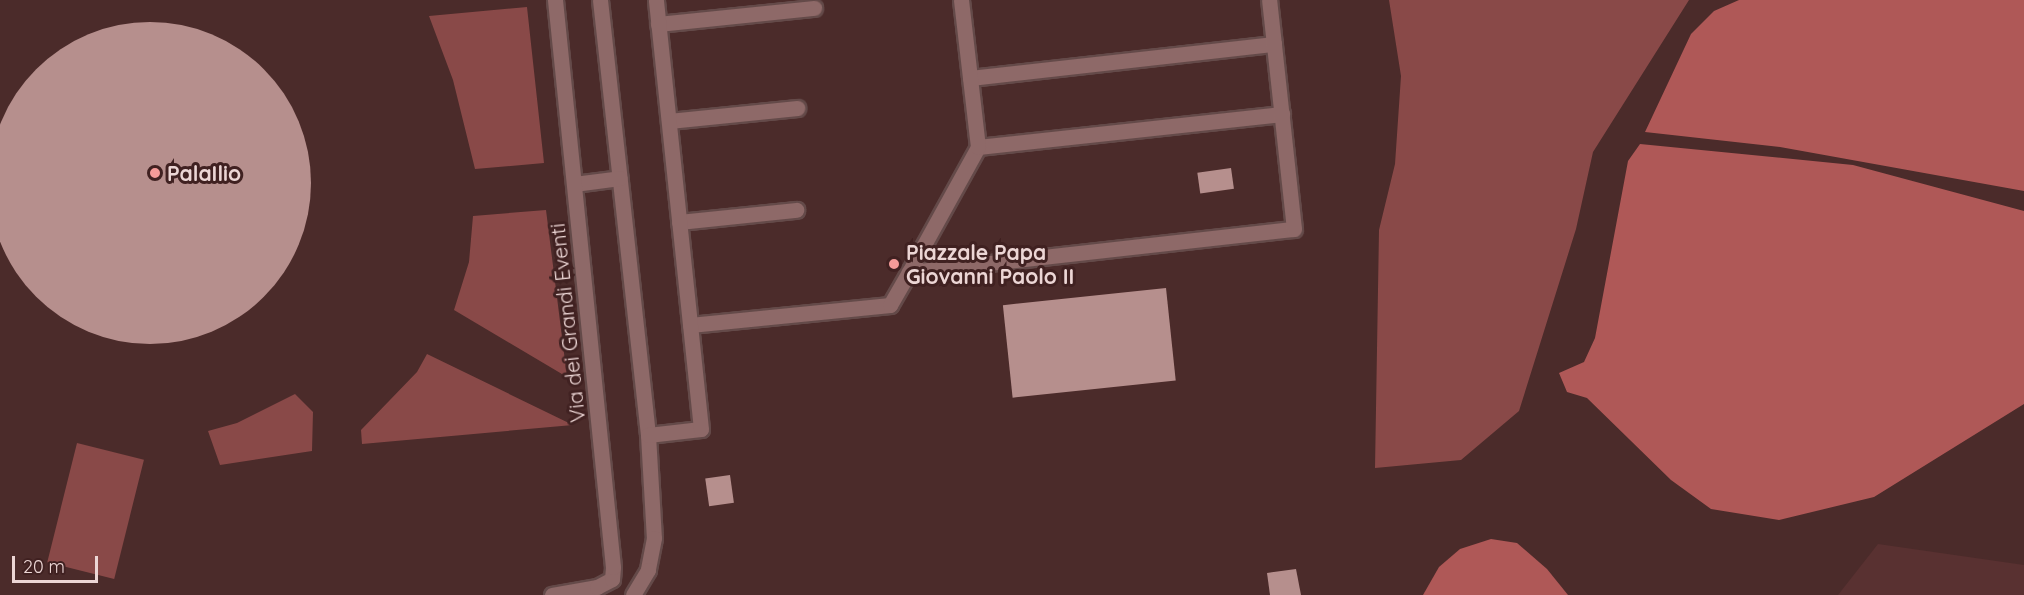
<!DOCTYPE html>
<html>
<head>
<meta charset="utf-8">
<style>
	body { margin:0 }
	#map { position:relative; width:2024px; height:595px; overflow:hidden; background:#4b2b2a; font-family:Quicksand,sans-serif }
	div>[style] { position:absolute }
	.built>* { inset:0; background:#593131 }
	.green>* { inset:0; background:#894948; transform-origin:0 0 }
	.water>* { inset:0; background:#af5857 }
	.building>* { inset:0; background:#b68f8d; transform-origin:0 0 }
	.round { border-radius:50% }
	.roads { filter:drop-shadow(2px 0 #644a49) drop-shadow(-2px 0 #644a49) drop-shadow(0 2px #644a49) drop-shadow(0 -2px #644a49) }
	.minor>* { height:15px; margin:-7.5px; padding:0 7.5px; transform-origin:7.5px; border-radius:7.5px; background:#8e6968 }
	.dots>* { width:16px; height:16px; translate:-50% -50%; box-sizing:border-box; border:3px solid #402121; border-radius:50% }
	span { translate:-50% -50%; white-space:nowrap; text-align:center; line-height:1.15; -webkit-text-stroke:6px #402121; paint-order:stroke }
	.poi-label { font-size:21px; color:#ecd6d5; font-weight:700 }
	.left { translate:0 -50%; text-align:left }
	.street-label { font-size:21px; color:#ecd6d5 }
	.scale { position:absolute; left:12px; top:556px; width:86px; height:27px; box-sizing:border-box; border:3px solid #ecd6d5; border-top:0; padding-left:8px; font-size:18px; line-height:21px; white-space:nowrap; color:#ecd6d5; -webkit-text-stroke:4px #402121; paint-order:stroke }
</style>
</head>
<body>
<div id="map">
	<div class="built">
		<i style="clip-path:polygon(1878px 544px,2024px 565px,2024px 595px,1838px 595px)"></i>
	</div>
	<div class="green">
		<i style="clip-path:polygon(1389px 0,1689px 0,1593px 152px,1576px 229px,1519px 411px,1461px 460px,1375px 468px,1379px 230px,1395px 164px,1401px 76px)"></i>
		<i style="clip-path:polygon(527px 7px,544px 163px,475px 169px,453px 80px,429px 16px)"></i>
		<i style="clip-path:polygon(546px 210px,567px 377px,454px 310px,469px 262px,473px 216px)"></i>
		<i style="clip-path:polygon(427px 354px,573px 425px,362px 444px,361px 430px,417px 372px)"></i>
		<i style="clip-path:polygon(295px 394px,313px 412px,312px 451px,220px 465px,208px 431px,237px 423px)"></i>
		<i style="left:77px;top:443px;width:69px;height:123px;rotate:14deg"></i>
	</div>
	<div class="water">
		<i style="clip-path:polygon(1739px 0,2024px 0,2024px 191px,1780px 147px,1645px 132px,1691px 34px,1714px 11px)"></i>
		<i style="clip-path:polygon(1640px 144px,1853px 165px,2024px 211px,2024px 404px,1874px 497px,1779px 520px,1711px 509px,1671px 480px,1587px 398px,1567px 392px,1559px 373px,1584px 362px,1595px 338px,1628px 161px)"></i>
		<i style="clip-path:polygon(1491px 539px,1517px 543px,1547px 569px,1568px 595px,1423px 595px,1439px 567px,1460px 549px)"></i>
	</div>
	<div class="building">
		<i class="round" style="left:-11px;top:22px;width:322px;height:322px"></i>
		<i style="left:1231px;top:168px;width:21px;height:34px;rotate:82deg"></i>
		<i style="left:1166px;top:288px;width:93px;height:164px;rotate:84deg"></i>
		<i style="left:730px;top:475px;width:28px;height:25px;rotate:82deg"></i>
		<i style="clip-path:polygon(1296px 569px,1301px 595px,1270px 595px,1267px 573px)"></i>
	</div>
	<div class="roads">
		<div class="minor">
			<i style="left:600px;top:0;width:438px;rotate:83.7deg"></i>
			<i style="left:648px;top:435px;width:103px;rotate:86.7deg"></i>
			<i style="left:654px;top:538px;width:33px;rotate:101deg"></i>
			<i style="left:648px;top:570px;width:29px;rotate:121deg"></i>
			<i style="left:658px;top:24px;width:157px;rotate:-5.9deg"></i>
			<i style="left:970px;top:78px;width:306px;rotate:-6.4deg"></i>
			<i style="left:669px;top:121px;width:129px;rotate:-5.8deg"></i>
			<i style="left:978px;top:147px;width:306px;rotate:-6.2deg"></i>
			<i style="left:574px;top:184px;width:46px;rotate:-7.4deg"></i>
			<i style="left:679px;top:222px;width:118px;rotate:-5.9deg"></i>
			<i style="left:909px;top:272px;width:143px;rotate:-61.1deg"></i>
			<i style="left:978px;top:147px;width:148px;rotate:-96.6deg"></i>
			<i style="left:690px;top:325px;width:201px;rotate:-5.7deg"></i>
			<i style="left:890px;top:305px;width:38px;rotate:-60deg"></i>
			<i style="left:909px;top:272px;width:387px;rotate:-6.4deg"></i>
			<i style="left:1294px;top:229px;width:230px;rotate:-96.2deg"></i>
			<i style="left:648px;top:435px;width:53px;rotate:-6.5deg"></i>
			<i style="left:701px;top:429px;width:431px;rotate:-96deg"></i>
			<i style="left:552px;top:595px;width:46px;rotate:-10.1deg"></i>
			<i style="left:597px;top:587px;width:17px;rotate:-28deg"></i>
			<i style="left:612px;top:579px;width:12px;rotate:-85deg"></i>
			<i style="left:613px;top:567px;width:570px;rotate:-95.84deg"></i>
		</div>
	</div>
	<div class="dots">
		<i style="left:155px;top:173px;background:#f59b99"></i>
		<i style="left:894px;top:264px;background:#f59b99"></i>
	</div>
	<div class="poi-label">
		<span class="left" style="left:167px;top:173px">PalaIlio</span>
		<span class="left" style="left:906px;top:264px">Piazzale Papa<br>Giovanni Paolo II</span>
	</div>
	<div class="street-label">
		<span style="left:567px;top:323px;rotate:-96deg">Via dei Grandi Eventi</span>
	</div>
	<div class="scale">20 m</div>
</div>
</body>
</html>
